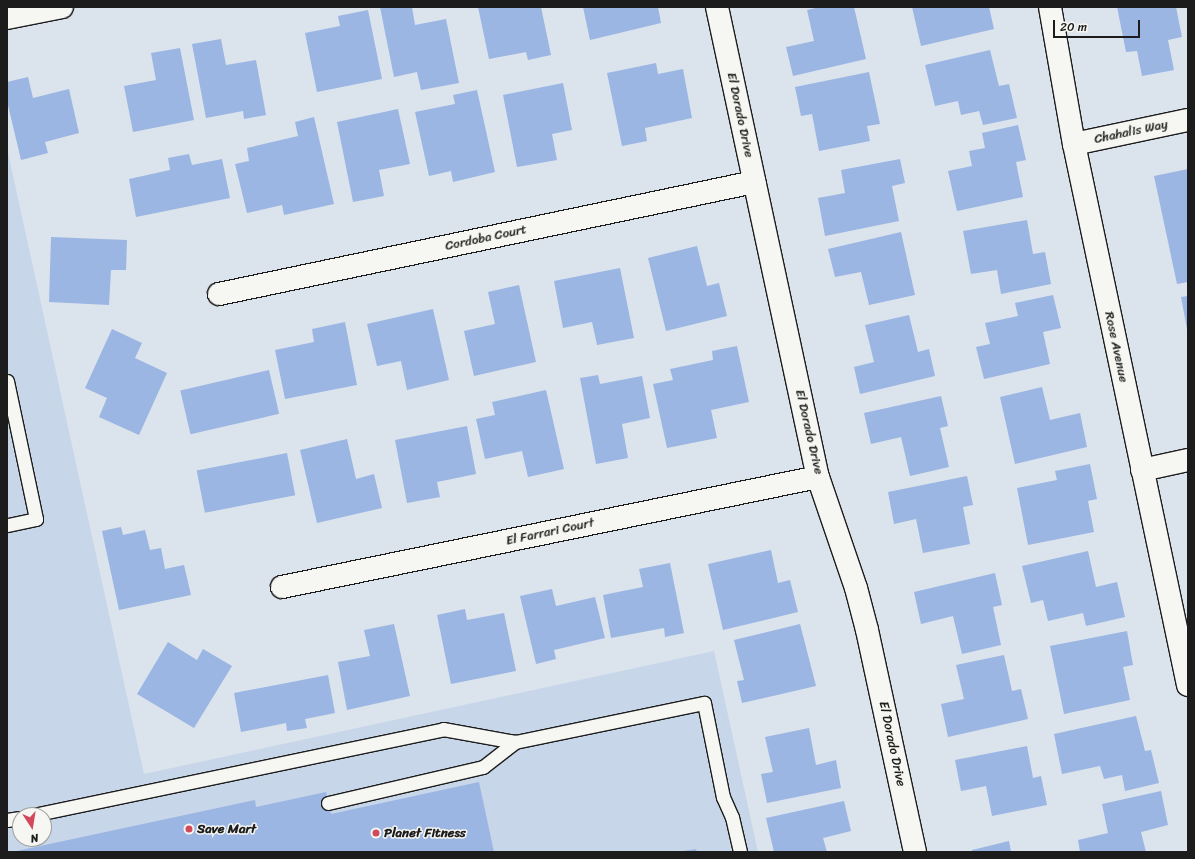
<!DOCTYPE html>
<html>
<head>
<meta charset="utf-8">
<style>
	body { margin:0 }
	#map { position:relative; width:1195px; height:859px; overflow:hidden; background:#dbe3ed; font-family:Sriracha,sans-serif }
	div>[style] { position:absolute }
	.built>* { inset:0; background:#c8d6ea }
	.building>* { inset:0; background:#9bb6e2; transform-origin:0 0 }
	.roads { filter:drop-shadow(1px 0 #1c1c1c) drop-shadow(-1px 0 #1c1c1c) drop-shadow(0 1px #1c1c1c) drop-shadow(0 -1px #1c1c1c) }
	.service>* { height:13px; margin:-6.5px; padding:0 6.5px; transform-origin:6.5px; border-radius:6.5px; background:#f6f6f2 }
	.minor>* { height:22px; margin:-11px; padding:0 11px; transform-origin:11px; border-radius:11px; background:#f6f6f2 }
	.dots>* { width:11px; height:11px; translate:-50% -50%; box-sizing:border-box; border:2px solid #f6f6f2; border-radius:50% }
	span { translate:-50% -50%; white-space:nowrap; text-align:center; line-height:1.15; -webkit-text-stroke:3px #f6f6f2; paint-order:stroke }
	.street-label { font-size:13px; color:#1c1c1c }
	.poi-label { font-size:13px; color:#1c1c1c; font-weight:700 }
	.left { translate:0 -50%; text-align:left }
	.frame { position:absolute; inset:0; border:8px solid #1c1c1c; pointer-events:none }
	.north { position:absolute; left:12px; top:807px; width:40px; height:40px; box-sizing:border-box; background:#f6f6f2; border:1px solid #9f9f9c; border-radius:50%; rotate:168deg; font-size:11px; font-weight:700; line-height:16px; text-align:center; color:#1c1c1c }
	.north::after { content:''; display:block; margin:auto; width:14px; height:18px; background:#d1495b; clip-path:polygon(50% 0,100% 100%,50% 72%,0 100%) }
	.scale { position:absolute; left:1053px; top:20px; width:87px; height:18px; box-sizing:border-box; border:2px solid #1c1c1c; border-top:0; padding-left:5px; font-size:12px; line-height:14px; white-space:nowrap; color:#1c1c1c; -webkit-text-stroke:3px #f6f6f2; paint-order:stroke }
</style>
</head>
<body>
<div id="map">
	<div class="built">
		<i style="clip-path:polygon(evenodd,7px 148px,144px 774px,714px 651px,758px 852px,7px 852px,7px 148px,20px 815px,44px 815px,44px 839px,20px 839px,20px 815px)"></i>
	</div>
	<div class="building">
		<i style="clip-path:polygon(380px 7px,412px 7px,415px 25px,446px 19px,459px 83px,421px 90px,417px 72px,394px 77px)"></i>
		<i style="clip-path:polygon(478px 7px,541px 7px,551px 55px,528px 60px,526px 52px,489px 59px)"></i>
		<i style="clip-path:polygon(583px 7px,658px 7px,661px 23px,590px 40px)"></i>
		<i style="clip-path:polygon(820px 7px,854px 7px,866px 59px,793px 76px,786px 47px,814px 41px,807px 10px)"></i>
		<i style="clip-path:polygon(912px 7px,989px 7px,994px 29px,921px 46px)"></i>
		<i style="clip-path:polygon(1117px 7px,1176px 7px,1182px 37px,1168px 40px,1174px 70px,1142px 76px,1137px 51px,1126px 52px)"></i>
		<i style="clip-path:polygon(368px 10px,382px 79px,317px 92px,305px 33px,340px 26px,338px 16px)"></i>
		<i style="clip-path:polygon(221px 39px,226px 65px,256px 60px,266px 115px,244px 119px,243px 111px,206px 118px,192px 44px)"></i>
		<i style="clip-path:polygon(180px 48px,194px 120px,133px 132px,124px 86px,156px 80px,151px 53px)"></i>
		<i style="clip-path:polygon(990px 50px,999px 86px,1009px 84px,1017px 118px,983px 125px,979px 111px,961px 115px,958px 101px,935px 106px,925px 65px)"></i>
		<i style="clip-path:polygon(656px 63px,658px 74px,683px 69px,692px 118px,645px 128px,647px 141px,622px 146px,607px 73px)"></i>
		<i style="clip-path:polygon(869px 72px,880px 124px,867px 126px,870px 141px,819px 151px,812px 114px,801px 116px,795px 87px)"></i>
		<i style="clip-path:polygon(28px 77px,33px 98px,69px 89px,79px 133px,45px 142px,48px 153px,21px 160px,7px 101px,7px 82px)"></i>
		<i style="clip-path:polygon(563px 83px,572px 130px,552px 134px,557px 160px,517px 167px,503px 95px)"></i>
		<i style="clip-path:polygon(477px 90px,495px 172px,453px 182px,451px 171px,429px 176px,415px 112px,455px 104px,453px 95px)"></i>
		<i style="clip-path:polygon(398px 109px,410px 164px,379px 170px,384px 196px,353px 202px,337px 122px)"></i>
		<i style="clip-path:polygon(314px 117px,334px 204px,284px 215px,282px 205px,247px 213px,235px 164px,249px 161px,247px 148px,298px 136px,295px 122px)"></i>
		<i style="clip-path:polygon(1018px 125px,1026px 160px,1016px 162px,1023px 197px,957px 211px,948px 171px,972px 166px,969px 151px,985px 148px,982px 133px)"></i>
		<i style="clip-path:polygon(189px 154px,192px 165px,222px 159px,230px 198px,136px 217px,129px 179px,170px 170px,168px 158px)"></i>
		<i style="clip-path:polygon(900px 159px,905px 183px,892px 186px,899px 221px,825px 236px,818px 198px,845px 193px,841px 170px)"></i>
		<i style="clip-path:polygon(1188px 169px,1188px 282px,1177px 284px,1154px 176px)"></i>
		<i style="clip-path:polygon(1027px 220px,1033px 254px,1045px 252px,1051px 284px,1001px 294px,997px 270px,971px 274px,963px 231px)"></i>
		<i style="clip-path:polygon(901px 232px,915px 295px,869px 305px,861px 272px,835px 277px,828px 249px)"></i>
		<i style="clip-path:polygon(51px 237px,127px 240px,126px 270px,111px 270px,109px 305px,49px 302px)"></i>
		<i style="clip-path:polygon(697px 246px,707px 286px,719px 283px,727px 316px,666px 331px,648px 258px)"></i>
		<i style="clip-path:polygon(620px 268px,634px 338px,597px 345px,592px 322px,563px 328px,554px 281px)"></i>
		<i style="clip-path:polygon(519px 285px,536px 362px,474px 376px,464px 331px,495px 324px,488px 292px)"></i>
		<i style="clip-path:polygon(1053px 295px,1061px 328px,1043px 332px,1050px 364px,984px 379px,976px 347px,990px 344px,985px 323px,1018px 316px,1015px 303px)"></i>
		<i style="clip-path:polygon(1188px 296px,1188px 329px,1187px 329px,1181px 297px)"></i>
		<i style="clip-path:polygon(433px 309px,449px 380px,407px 390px,401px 361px,377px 366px,367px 324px)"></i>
		<i style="clip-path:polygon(909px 315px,918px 352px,929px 349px,935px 376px,860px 394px,854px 367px,874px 362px,865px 325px)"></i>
		<i style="clip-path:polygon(345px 322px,357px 385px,285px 399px,275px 350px,314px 342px,312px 329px)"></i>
		<i style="clip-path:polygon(112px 329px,142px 343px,135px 358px,167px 373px,139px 435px,99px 417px,107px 398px,85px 388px)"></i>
		<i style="clip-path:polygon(737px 346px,749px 402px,711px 410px,717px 438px,667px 448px,653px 384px,673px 380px,670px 369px,713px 360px,712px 351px)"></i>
		<i style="left:269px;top:370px;width:45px;height:91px;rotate:77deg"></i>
		<i style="clip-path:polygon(598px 375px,600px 384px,642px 376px,650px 418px,622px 424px,628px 458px,596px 464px,580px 378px)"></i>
		<i style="clip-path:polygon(1042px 387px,1050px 420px,1080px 413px,1087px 447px,1015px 464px,1000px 397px)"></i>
		<i style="clip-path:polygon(546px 390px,564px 469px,528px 477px,522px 451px,485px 459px,476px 419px,495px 415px,492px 402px)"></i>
		<i style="clip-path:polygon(941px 396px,948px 426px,940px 428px,949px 467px,910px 476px,901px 437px,871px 444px,864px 413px)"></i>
		<i style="clip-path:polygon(467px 426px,476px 474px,437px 482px,440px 497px,407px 503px,395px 440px)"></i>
		<i style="clip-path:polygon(347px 439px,356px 479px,374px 474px,382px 508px,317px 523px,300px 450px)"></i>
		<i style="left:287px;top:453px;width:43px;height:92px;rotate:79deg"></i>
		<i style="clip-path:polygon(1090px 464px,1097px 499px,1088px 501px,1094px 532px,1028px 545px,1017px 488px,1057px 480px,1055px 471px)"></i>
		<i style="clip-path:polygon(967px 476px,973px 505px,963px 507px,970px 544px,923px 553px,916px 519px,894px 524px,888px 492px)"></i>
		<i style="clip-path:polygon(121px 527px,123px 535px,145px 530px,150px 550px,161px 548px,165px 569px,184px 565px,191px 595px,119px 610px,102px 531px)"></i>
		<i style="clip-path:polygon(771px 550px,778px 583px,790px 580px,798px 612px,723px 630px,708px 564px)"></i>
		<i style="clip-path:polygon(1088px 551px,1096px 587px,1117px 582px,1125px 617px,1086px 626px,1083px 613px,1048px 621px,1043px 600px,1031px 603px,1022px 566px)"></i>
		<i style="clip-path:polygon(670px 563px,684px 633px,665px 637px,664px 628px,611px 638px,603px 595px,643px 587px,639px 569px)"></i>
		<i style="clip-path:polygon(995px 573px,1002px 605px,993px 607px,1001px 645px,962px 654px,953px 616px,921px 624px,914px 592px)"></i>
		<i style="clip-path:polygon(552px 589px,556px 606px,595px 597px,605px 638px,554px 650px,556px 659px,536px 664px,520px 596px)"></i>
		<i style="clip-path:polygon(465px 609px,467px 620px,504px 613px,516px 671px,451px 684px,437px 615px)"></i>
		<i style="clip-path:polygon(394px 624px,410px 696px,347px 710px,338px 662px,370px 656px,364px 630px)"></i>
		<i style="clip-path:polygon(800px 624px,816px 686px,742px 703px,737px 681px,744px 680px,734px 640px)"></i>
		<i style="clip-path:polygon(1127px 631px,1133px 665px,1123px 667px,1130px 700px,1064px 714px,1050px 646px)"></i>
		<i style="clip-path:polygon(168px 642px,197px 660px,203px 649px,232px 666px,194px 728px,137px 694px)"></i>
		<i style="clip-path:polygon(1004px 655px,1012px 691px,1021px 689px,1028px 719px,948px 737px,941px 704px,964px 699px,956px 665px)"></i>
		<i style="clip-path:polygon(328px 675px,335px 713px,305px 719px,307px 728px,287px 731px,286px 723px,241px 732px,234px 693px)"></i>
		<i style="clip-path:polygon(1136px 716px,1145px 751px,1151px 750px,1159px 783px,1125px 791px,1122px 775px,1104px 779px,1100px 766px,1062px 774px,1054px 734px)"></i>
		<i style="clip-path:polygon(809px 728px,816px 765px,836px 760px,841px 788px,767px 803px,761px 774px,773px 772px,765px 737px)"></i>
		<i style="clip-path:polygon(1027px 746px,1033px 778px,1041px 776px,1047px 805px,992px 816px,986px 786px,961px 791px,955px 760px)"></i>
		<i style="clip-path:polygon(479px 782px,494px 852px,12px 852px,255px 800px,256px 807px,326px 792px,331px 814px)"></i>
		<i style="clip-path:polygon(1161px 791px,1168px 825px,1141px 832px,1146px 852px,1080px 852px,1078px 840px,1108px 833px,1102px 804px)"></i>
		<i style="clip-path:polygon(844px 801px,851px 831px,823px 838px,827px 852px,774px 852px,766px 818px)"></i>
		<i style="clip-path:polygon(1009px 841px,1011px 852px,972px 852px,972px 850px)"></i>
		<i style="clip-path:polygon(696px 849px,697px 852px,683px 852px,683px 851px)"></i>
	</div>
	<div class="roads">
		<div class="service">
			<i style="left:7px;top:381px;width:141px;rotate:78.1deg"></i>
			<i style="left:36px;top:519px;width:30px;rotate:168deg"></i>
			<i style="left:328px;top:803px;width:159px;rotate:-13.1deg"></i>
			<i style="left:483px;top:767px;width:41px;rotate:-38deg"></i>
			<i style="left:33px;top:815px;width:419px;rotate:-11.8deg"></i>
			<i style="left:443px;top:729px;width:73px;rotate:10.2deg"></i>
			<i style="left:515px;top:742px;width:193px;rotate:-11.7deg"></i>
			<i style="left:704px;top:703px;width:96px;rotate:78.6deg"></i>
			<i style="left:723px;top:797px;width:22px;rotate:66deg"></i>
			<i style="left:732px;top:817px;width:36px;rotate:77deg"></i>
			<i style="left:7px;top:820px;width:13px;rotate:-9deg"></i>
		</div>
		<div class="minor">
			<i style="left:717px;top:7px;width:481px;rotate:77.9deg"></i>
			<i style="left:818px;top:477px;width:117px;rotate:71.1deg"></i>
			<i style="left:856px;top:588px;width:43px;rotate:75.3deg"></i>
			<i style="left:867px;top:630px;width:227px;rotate:77.8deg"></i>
			<i style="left:1050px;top:7px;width:139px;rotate:80.1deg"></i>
			<i style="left:1074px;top:144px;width:553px;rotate:78.1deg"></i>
			<i style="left:7px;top:18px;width:56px;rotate:-11.3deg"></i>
			<i style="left:1074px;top:144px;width:116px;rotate:-11.9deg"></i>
			<i style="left:219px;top:294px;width:547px;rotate:-11.82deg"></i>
			<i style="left:1142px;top:470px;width:47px;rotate:-12.3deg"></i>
			<i style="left:282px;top:587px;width:547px;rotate:-11.6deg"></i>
		</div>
	</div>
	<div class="dots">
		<i style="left:189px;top:829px;background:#d1495b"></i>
		<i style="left:376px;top:833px;background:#d1495b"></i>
	</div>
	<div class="street-label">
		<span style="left:740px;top:115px;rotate:78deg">El Dorado Drive</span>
		<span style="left:1131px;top:132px;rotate:-12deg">Chahalis Way</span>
		<span style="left:486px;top:238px;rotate:-12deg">Cordoba Court</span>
		<span style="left:1116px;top:347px;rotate:78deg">Rose Avenue</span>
		<span style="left:809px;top:432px;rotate:77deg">El Dorado Drive</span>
		<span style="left:550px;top:532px;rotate:-12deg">El Farrari Court</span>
		<span style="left:892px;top:744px;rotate:78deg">El Dorado Drive</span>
	</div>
	<div class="poi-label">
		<span class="left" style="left:197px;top:829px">Save Mart</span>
		<span class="left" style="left:384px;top:833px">Planet Fitness</span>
	</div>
	<div class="frame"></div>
	<div class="north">N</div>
	<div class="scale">20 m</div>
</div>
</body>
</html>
